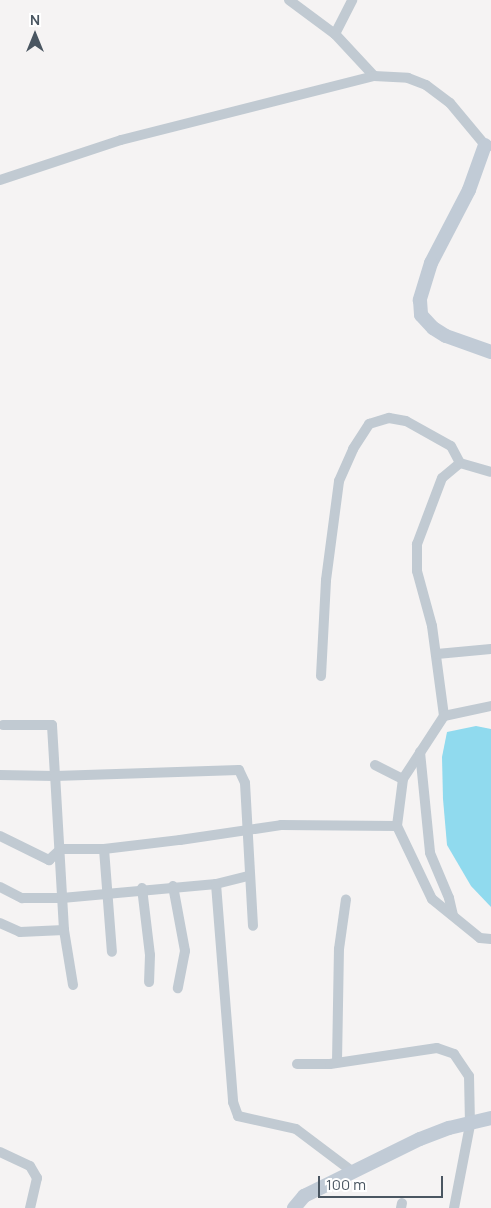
<!DOCTYPE html>
<html>
<head>
<meta charset="utf-8">
<style>
	body { margin:0 }
	#map { position:relative; width:491px; height:1208px; overflow:hidden; background:#f5f3f3; font-family:Manrope,sans-serif }
	div>[style] { position:absolute }
	.water>* { inset:0; background:#90daee }
	.street>* { height:10px; margin:-5px; padding:0 5px; transform-origin:5px; border-radius:5px; background:#c1cad2 }
	.secondary>* { height:14px; margin:-7px; padding:0 7px; transform-origin:7px; border-radius:7px; background:#c1cbd6 }
	span { translate:-50% -50%; white-space:nowrap; text-align:center; line-height:1.15; -webkit-text-stroke:4.5px #fff; paint-order:stroke }
	.north { position:absolute; left:10px; top:10px; width:50px; height:50px; -webkit-text-stroke:4px #fff; paint-order:stroke; rotate:0deg; font-size:14px; font-weight:700; line-height:20px; text-align:center; color:#4a5661 }
	.north::after { content:''; display:block; margin:auto; width:18px; height:22px; background:#4a5661; clip-path:polygon(50% 0,100% 100%,50% 72%,0 100%) }
	.scale { position:absolute; left:318px; top:1176px; width:125px; height:22px; box-sizing:border-box; border:2px solid #4a5661; border-top:0; padding-left:6px; font-size:15px; line-height:18px; white-space:nowrap; color:#4a5661; -webkit-text-stroke:4px #fff; paint-order:stroke }
</style>
</head>
<body>
<div id="map">
	<div class="water">
		<i style="clip-path:polygon(476px 726px,491px 729px,491px 907px,471px 886px,447px 845px,443px 799px,442px 757px,447px 732px)"></i>
	</div>
	<div class="street">
		<i style="left:289px;top:0;width:57px;rotate:36.5deg"></i>
		<i style="left:335px;top:34px;width:57px;rotate:47.1deg"></i>
		<i style="left:335px;top:34px;width:38px;rotate:-63deg"></i>
		<i style="left:0;top:180px;width:127px;rotate:-18.3deg"></i>
		<i style="left:121px;top:140px;width:261px;rotate:-14.2deg"></i>
		<i style="left:374px;top:76px;width:34px;rotate:3deg"></i>
		<i style="left:408px;top:78px;width:19px;rotate:21deg"></i>
		<i style="left:426px;top:85px;width:30px;rotate:37deg"></i>
		<i style="left:450px;top:103px;width:55px;rotate:50.2deg"></i>
		<i style="left:485px;top:145px;width:5px;rotate:11deg"></i>
		<i style="left:460px;top:463px;width:23px;rotate:140deg"></i>
		<i style="left:442px;top:478px;width:71px;rotate:110.7deg"></i>
		<i style="left:417px;top:544px;width:27px;rotate:90deg"></i>
		<i style="left:417px;top:571px;width:57px;rotate:74.7deg"></i>
		<i style="left:432px;top:626px;width:91px;rotate:82.4deg"></i>
		<i style="left:444px;top:716px;width:75px;rotate:123.1deg"></i>
		<i style="left:403px;top:779px;width:47px;rotate:97.3deg"></i>
		<i style="left:397px;top:826px;width:81px;rotate:64.4deg"></i>
		<i style="left:432px;top:899px;width:62px;rotate:39.1deg"></i>
		<i style="left:480px;top:938px;width:11px;rotate:5deg"></i>
		<i style="left:437px;top:654px;width:54px;rotate:-5.3deg"></i>
		<i style="left:321px;top:676px;width:96px;rotate:-87deg"></i>
		<i style="left:326px;top:580px;width:100px;rotate:-82.5deg"></i>
		<i style="left:339px;top:481px;width:35px;rotate:-66deg"></i>
		<i style="left:353px;top:449px;width:30px;rotate:-57deg"></i>
		<i style="left:369px;top:424px;width:21px;rotate:-17deg"></i>
		<i style="left:389px;top:418px;width:17px;rotate:10deg"></i>
		<i style="left:406px;top:421px;width:51px;rotate:29.1deg"></i>
		<i style="left:451px;top:446px;width:19px;rotate:62deg"></i>
		<i style="left:460px;top:463px;width:32px;rotate:16deg"></i>
		<i style="left:444px;top:716px;width:48px;rotate:-12deg"></i>
		<i style="left:420px;top:752px;width:101px;rotate:84.3deg"></i>
		<i style="left:430px;top:853px;width:49px;rotate:67.1deg"></i>
		<i style="left:449px;top:898px;width:18px;rotate:77deg"></i>
		<i style="left:375px;top:765px;width:31px;rotate:27deg"></i>
		<i style="left:0;top:775px;width:55px;rotate:1deg"></i>
		<i style="left:55px;top:776px;width:51px;rotate:-93.4deg"></i>
		<i style="left:52px;top:725px;width:49px;rotate:180deg"></i>
		<i style="left:0;top:836px;width:55px;rotate:26.1deg"></i>
		<i style="left:49px;top:860px;width:16px;rotate:-43deg"></i>
		<i style="left:61px;top:849px;width:43px"></i>
		<i style="left:104px;top:849px;width:77px;rotate:-6.8deg"></i>
		<i style="left:180px;top:840px;width:102px;rotate:-8.4deg"></i>
		<i style="left:281px;top:825px;width:116px;rotate:0.5deg"></i>
		<i style="left:104px;top:849px;width:103px;rotate:85.6deg"></i>
		<i style="left:216px;top:884px;width:219px;rotate:85.5deg"></i>
		<i style="left:233px;top:1102px;width:15px;rotate:70deg"></i>
		<i style="left:238px;top:1116px;width:59px;rotate:12.6deg"></i>
		<i style="left:296px;top:1129px;width:71px;rotate:37deg"></i>
		<i style="left:173px;top:886px;width:66px;rotate:79.5deg"></i>
		<i style="left:185px;top:951px;width:38px;rotate:101deg"></i>
		<i style="left:0;top:887px;width:25px;rotate:27deg"></i>
		<i style="left:22px;top:898px;width:40px"></i>
		<i style="left:62px;top:898px;width:155px;rotate:-5.2deg"></i>
		<i style="left:216px;top:884px;width:33px;rotate:-14deg"></i>
		<i style="left:142px;top:888px;width:67px;rotate:83.2deg"></i>
		<i style="left:150px;top:955px;width:27px;rotate:92deg"></i>
		<i style="left:0;top:923px;width:22px;rotate:24deg"></i>
		<i style="left:20px;top:932px;width:44px;rotate:-2.6deg"></i>
		<i style="left:73px;top:985px;width:56px;rotate:-99.3deg"></i>
		<i style="left:64px;top:930px;width:154px;rotate:-93.3deg"></i>
		<i style="left:55px;top:776px;width:184px;rotate:-1.9deg"></i>
		<i style="left:239px;top:770px;width:14px;rotate:65deg"></i>
		<i style="left:245px;top:783px;width:143px;rotate:86.8deg"></i>
		<i style="left:337px;top:1062px;width:113px;rotate:-89deg"></i>
		<i style="left:339px;top:949px;width:50px;rotate:-82deg"></i>
		<i style="left:297px;top:1064px;width:33px"></i>
		<i style="left:330px;top:1064px;width:108px;rotate:-8.5deg"></i>
		<i style="left:437px;top:1048px;width:18px;rotate:19deg"></i>
		<i style="left:454px;top:1054px;width:27px;rotate:56deg"></i>
		<i style="left:469px;top:1076px;width:49px;rotate:88.8deg"></i>
		<i style="left:470px;top:1125px;width:85px;rotate:100.9deg"></i>
		<i style="left:0;top:1152px;width:33px;rotate:25deg"></i>
		<i style="left:30px;top:1166px;width:14px;rotate:60deg"></i>
		<i style="left:37px;top:1178px;width:31px;rotate:103deg"></i>
		<i style="left:401px;top:1208px;width:5px;rotate:-79deg"></i>
	</div>
	<div class="secondary">
		<i style="left:485px;top:145px;width:48px;rotate:109.6deg"></i>
		<i style="left:469px;top:190px;width:82px;rotate:117.5deg"></i>
		<i style="left:431px;top:263px;width:39px;rotate:107deg"></i>
		<i style="left:420px;top:300px;width:15px;rotate:86deg"></i>
		<i style="left:421px;top:315px;width:18px;rotate:47deg"></i>
		<i style="left:433px;top:328px;width:15px;rotate:32deg"></i>
		<i style="left:446px;top:336px;width:48px;rotate:19.6deg"></i>
		<i style="left:294px;top:1208px;width:16px;rotate:-50deg"></i>
		<i style="left:304px;top:1196px;width:129px;rotate:-26.2deg"></i>
		<i style="left:420px;top:1139px;width:31px;rotate:-21deg"></i>
		<i style="left:449px;top:1128px;width:43px;rotate:-13.4deg"></i>
	</div>
	<div class="north">N</div>
	<div class="scale">100 m</div>
</div>
</body>
</html>
